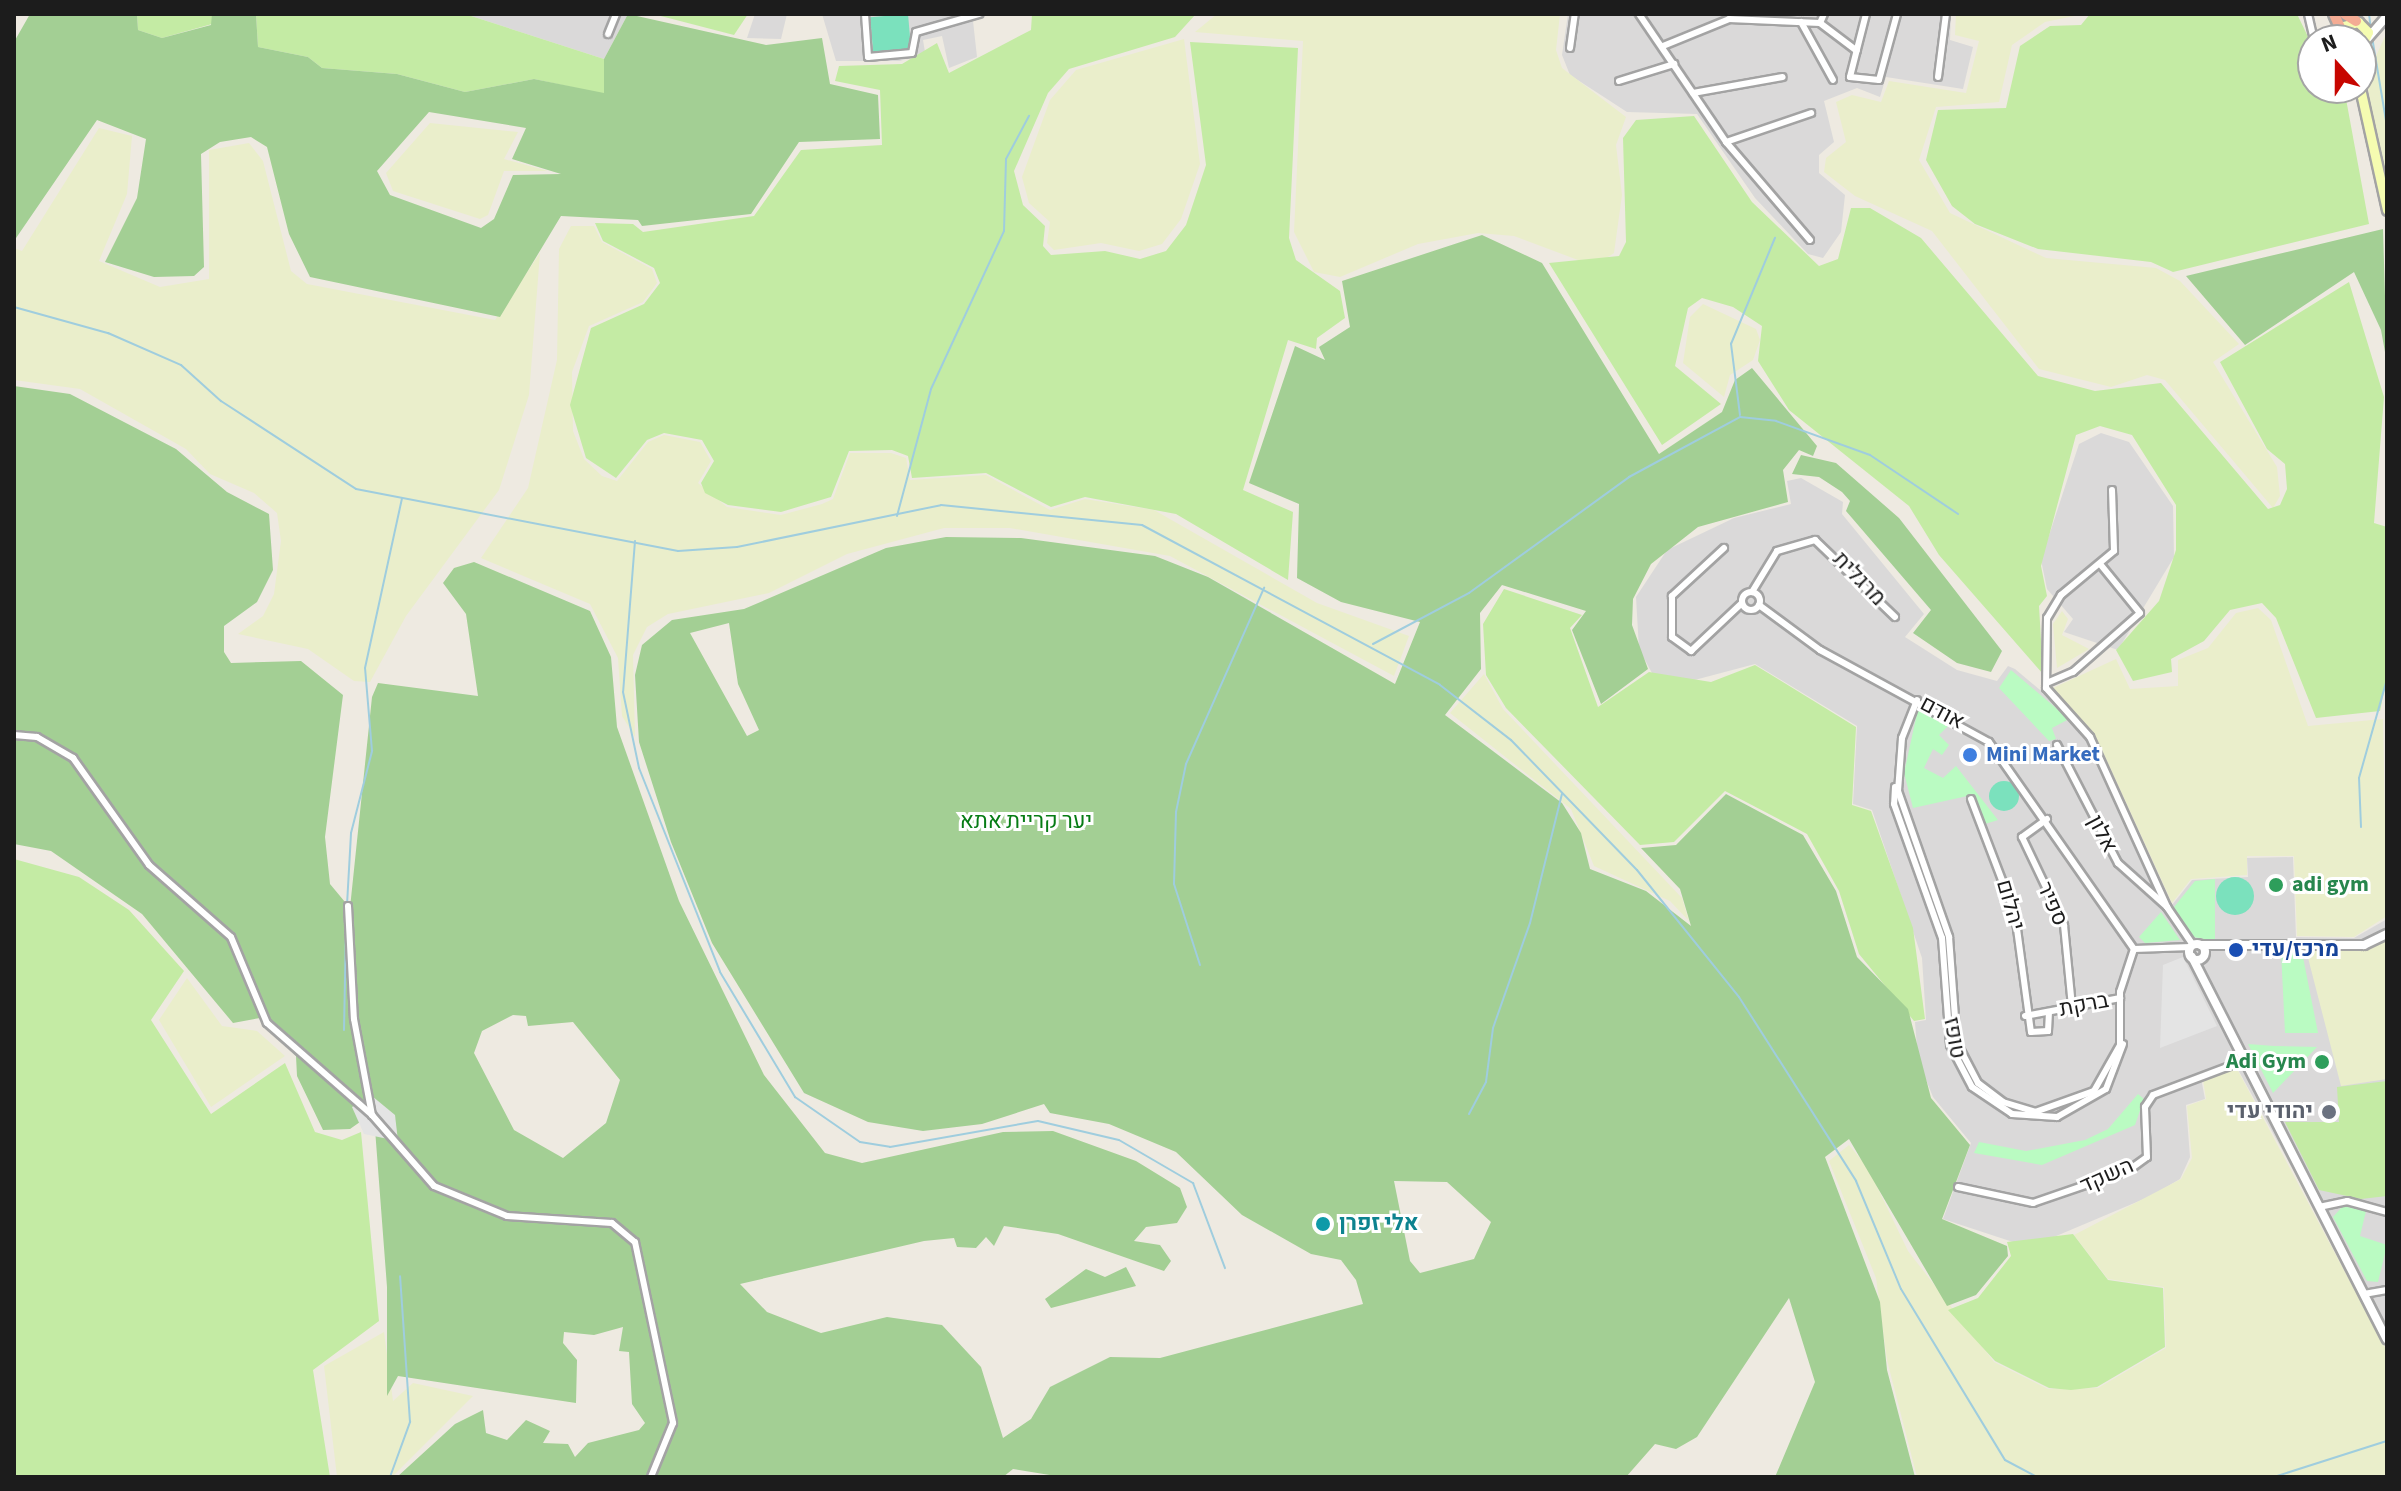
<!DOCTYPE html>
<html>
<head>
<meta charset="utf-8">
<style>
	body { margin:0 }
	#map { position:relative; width:2401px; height:1491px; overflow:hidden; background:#eeeae1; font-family:"Source Sans 3",Heebo,sans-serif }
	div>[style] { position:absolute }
	.residential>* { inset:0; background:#dad9d9 }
	.farmland>* { inset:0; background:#eaeecb }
	.grass>* { inset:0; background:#c4eba4 }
	.forest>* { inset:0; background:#a3cf94 }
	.park>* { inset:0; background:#bafbc2 }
	.pitch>* { inset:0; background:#7be1bd; transform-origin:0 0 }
	.round { border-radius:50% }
	.parking>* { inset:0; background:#e4e4e4 }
	.stream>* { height:2px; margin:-1px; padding:0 1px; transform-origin:1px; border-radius:1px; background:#9fcdde }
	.roads { filter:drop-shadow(2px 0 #a3a3a3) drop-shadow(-2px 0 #a3a3a3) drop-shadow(0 2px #a3a3a3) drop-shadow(0 -2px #a3a3a3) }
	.minor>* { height:6px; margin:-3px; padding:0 3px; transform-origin:3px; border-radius:3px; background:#fff }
	.minor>.ring { margin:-3px; padding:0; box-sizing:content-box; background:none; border:6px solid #fff; border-radius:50% }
	.tertiary>* { height:8px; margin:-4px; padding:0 4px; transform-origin:4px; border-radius:4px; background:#fff }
	.tertiary>.ring { margin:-4px; padding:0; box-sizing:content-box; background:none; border:8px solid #fff; border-radius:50% }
	.secondary>* { height:9px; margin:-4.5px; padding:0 4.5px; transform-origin:4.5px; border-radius:4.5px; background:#f5fcb1 }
	.trunk>* { height:10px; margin:-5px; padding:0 5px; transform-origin:5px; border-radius:5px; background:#f4ac94 }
	.dots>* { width:22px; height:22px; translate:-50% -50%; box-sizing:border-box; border:4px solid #fff; border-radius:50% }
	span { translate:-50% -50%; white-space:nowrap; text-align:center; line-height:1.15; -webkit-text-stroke:6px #fff; paint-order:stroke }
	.street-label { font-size:22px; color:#1c1c1c }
	.shop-label { font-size:22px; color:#366cbe; font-weight:700 }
	.left { translate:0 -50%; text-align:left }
	.park-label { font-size:22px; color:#077c15 }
	.leisure-label { font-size:22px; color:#27864d; font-weight:700 }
	.right { translate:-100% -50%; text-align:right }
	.transit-label { font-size:22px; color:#164399; font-weight:700 }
	.worship-label { font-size:22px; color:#5b616d; font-weight:700 }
	.culture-label { font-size:22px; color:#0d838f; font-weight:700 }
	.frame { position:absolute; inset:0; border:16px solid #1c1c1c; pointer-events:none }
	.north { position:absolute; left:2297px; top:24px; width:80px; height:80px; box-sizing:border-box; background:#fff; border:2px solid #a4a4a4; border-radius:50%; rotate:339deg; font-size:22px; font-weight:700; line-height:32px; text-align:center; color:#1c1c1c }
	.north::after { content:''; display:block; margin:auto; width:28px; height:36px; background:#c70600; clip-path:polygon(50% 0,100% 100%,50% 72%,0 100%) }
</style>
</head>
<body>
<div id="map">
	<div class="residential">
		<i style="clip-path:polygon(465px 14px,628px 14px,604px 59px)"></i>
		<i style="clip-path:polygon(755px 14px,787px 14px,781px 39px,747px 38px)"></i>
		<i style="clip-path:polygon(822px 14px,985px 14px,973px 21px,977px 57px,949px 68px,942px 36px,923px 40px,925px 52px,900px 61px,836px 61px)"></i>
		<i style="clip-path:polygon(1568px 14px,1951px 14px,1950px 40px,1973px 47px,1963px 89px,1886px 77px,1880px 97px,1857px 88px,1824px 101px,1834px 142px,1819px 155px,1819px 173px,1845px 195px,1841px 232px,1823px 258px,1808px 254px,1755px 198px,1697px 114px,1627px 112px,1570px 75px,1562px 55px)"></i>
		<i style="clip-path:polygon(2101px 433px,2129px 442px,2173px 506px,2174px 557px,2118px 650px,2064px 632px,2073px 619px,2047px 589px,2041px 560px,2079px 444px)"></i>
		<i style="clip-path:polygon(1801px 478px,1843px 502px,1842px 514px,1924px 614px,1905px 637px,1957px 670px,1997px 681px,2008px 666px,2015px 669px,2082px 725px,2172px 905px,2192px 880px,2248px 877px,2247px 858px,2293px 857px,2296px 937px,2354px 938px,2387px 919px,2387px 1325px,2377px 1323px,2236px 1066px,2201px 1078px,2205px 1099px,2186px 1105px,2190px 1157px,2180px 1179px,2151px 1196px,2042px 1242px,2016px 1243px,1943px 1219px,1971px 1143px,1933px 1097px,1918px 1060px,1915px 1022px,1926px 1020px,1922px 958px,1872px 810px,1853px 804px,1857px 726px,1755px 664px,1687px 682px,1652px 673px,1639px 649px,1636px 597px,1667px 550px,1734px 518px,1791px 504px,1787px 481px)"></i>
	</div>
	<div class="farmland">
		<i style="clip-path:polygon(1217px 14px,1560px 14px,1556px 50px,1562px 68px,1626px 117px,1616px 145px,1622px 195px,1614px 253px,1602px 261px,1578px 260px,1514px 236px,1478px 233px,1418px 244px,1340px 277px,1314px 272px,1294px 232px,1303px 41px,1195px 32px)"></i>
		<i style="clip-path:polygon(1956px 14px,2084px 14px,2045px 22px,2012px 45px,1999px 102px,1936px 107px,1919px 160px,1950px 213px,2046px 258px,2156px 268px,2180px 281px,2239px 344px,2213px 362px,2277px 467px,2280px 496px,2273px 508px,2165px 380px,2147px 375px,2111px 387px,2039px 369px,1932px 231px,1855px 196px,1824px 172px,1826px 158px,1846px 142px,1836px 102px,1852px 95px,1881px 102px,1889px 81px,1966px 93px,1979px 41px,1955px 35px)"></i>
		<i style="clip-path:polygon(2387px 32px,2387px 194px,2366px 78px)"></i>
		<i style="clip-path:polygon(1184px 39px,1200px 164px,1181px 219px,1162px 244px,1139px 251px,1101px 243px,1054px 250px,1047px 243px,1050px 222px,1029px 203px,1022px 177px,1050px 100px,1076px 70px)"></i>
		<i style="clip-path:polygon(430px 123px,518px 132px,504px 159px,548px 171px,504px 171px,488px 215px,480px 219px,393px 191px,386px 173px)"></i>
		<i style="clip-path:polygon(99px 128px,132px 136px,127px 194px,99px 261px,160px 287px,209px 279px,209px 150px,249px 143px,263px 161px,291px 271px,307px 284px,495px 320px,540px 253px,529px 395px,499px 490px,406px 616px,370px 682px,354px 681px,308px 649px,238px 634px,263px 616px,274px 594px,281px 541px,277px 513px,254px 493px,210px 474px,186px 449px,80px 389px,14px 380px,14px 248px,22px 251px)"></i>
		<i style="clip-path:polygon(571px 226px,594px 226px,602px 242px,652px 269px,657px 283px,643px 302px,589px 326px,572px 372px,573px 431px,584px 459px,602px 476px,617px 481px,648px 442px,664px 435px,700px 442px,711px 461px,698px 483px,727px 507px,781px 515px,822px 504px,833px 499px,850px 453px,891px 453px,906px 458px,910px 480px,986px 475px,1050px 510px,1085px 499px,1154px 510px,1317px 603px,1409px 636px,1394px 676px,1170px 556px,1010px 528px,944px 528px,847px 554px,769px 593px,668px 614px,647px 627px,633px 655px,635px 737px,622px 716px,618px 658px,590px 604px,481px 558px,528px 488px,557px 360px,559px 249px)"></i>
		<i style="clip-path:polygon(1703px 304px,1756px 329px,1760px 340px,1753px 360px,1730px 375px,1724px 397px,1683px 363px,1690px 317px)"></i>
		<i style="clip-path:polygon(2258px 608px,2271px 620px,2308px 726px,2383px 719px,2387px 916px,2354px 937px,2297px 936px,2294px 856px,2247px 856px,2247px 875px,2191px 879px,2172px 903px,2102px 750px,2053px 688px,2116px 659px,2130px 689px,2178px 686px,2178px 660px,2208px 648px,2236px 613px)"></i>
		<i style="clip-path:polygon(2062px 611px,2068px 619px,2062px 635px,2089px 649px,2057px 668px,2053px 624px)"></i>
		<i style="clip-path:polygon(1484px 674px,1503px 709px,1682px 898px,1689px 921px,1670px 901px,1594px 866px,1571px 809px,1450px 713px)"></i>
		<i style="clip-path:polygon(2387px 940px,2387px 1079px,2341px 1086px,2306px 950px,2352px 950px)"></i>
		<i style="clip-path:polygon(187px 978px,222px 1026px,257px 1031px,285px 1056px,211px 1107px,159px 1020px)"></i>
		<i style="clip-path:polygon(2236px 1067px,2387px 1351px,2387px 1477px,1917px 1477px,1887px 1360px,1876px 1278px,1829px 1161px,1849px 1145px,1868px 1168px,1908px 1251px,1994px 1362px,2048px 1389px,2098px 1388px,2166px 1348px,2164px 1287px,2108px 1279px,2074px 1235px,2181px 1179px,2192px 1158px,2187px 1106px,2206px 1099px,2203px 1079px)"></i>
		<i style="clip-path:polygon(384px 1332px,393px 1401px,413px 1383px,473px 1396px,392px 1477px,337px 1477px,324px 1366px)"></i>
	</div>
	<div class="grass">
		<i style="clip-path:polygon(137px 14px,212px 14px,212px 24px,162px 38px,138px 30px)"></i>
		<i style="clip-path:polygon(256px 14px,465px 14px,604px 59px,604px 94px,534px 79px,465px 92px,397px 74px,322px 68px,308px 57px,258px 47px)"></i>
		<i style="clip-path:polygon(653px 14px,748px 14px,734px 35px)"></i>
		<i style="clip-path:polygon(1032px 14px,1195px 15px,1175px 37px,1069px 69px,1048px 93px,1014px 171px,1023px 205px,1045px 226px,1043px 246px,1051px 255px,1105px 251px,1140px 259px,1166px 251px,1186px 225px,1206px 165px,1190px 42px,1298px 48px,1289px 238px,1296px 260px,1340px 291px,1345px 318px,1317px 338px,1316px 349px,1288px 340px,1243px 490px,1293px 512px,1288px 580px,1176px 514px,1085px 497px,1051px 507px,986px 473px,912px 478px,908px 456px,892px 450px,849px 451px,831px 497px,781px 512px,728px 505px,705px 493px,701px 483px,714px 461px,702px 440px,664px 433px,647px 440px,616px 478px,586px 458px,570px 405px,591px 328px,644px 304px,660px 283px,654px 268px,603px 241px,595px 223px,633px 224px,643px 232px,754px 216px,801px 150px,882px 145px,880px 90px,835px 81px,839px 66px,902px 64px,937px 43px,949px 73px,1031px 30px)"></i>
		<i style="clip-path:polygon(2090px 14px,2297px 14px,2313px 47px,2313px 88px,2344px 88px,2369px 224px,2173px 272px,2151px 262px,2038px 249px,1975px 224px,1952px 206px,1926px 160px,1938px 110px,2006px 108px,2020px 46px,2050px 26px,2081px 25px)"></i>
		<i style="clip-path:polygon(1694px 116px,1752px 202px,1819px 266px,1838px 259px,1851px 208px,1870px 208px,1921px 238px,2038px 376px,2095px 391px,2161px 383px,2268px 509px,2280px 505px,2287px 489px,2285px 464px,2267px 449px,2220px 362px,2349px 282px,2384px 397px,2374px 523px,2387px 527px,2387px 677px,2380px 711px,2316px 718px,2276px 618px,2262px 603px,2230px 610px,2204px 641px,2171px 659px,2172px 672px,2133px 681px,2116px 650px,2159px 601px,2176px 550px,2176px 505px,2132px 435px,2100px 426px,2076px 435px,2041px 566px,2047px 596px,2039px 606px,2043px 674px,1939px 555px,1909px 506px,1789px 410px,1758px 361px,1762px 326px,1733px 307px,1702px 298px,1688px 308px,1675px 366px,1721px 404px,1662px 445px,1549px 263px,1619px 256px,1626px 242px,1623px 138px,1636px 120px)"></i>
		<i style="clip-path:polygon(1504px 589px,1582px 615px,1570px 628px,1598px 707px,1649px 672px,1711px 682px,1755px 665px,1856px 727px,1852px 805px,1871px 811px,1913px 928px,1925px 1019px,1914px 1021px,1859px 954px,1839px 891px,1807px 834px,1725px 791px,1674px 842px,1640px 845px,1506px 708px,1486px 675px,1483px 624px)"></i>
		<i style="clip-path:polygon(14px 859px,79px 877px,129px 910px,184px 971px,151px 1020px,211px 1114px,285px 1063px,315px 1132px,342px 1140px,361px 1132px,379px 1321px,313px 1370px,330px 1477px,14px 1477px)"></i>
		<i style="clip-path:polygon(2387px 1081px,2387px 1196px,2361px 1199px,2319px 1190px,2285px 1122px,2339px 1122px,2337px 1087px)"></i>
		<i style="clip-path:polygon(2073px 1234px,2108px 1280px,2163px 1288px,2165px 1347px,2097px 1387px,2071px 1390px,2049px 1388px,1995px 1361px,1948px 1310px,1978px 1298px,2011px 1256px,2007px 1242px)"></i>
	</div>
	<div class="forest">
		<i style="clip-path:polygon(evenodd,30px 14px,137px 14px,138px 30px,162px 38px,211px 25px,212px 14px,256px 14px,258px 47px,308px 57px,322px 68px,397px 74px,465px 92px,534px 79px,604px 93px,604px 59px,628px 14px,766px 45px,822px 38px,830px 84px,878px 95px,880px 139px,799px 142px,751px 214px,642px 226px,638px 220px,561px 216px,500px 317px,310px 277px,289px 234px,267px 147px,251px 137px,220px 142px,201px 154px,204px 267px,194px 276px,154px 277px,105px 262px,137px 198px,146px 139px,97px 120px,14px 241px,14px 42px,30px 14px,429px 112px,526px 128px,512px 159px,561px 174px,513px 175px,494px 219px,481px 228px,390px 195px,377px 171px,429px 112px)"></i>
		<i style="clip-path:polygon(2383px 229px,2387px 363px,2381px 330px,2354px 272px,2245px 345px,2186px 276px)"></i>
		<i style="clip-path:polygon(evenodd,1482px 235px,1542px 263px,1659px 454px,1722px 412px,1735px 380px,1752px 368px,1817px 446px,1813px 456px,1799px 450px,1783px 470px,1788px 502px,1698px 527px,1651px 564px,1633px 599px,1632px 625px,1648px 669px,1601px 704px,1572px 630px,1586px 611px,1502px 585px,1480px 613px,1481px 669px,1445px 715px,1562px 803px,1581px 833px,1590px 869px,1646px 891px,1691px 926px,1680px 889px,1641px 848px,1676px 845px,1726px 794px,1803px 835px,1836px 891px,1857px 957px,1908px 1009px,1931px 1098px,1970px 1145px,1942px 1219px,2007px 1246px,2008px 1256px,1976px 1295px,1947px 1306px,1849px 1139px,1825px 1157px,1880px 1302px,1887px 1370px,1915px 1477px,1775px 1477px,1815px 1382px,1789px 1298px,1697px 1437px,1676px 1449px,1655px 1444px,1626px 1477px,1062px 1477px,1013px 1469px,1003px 1477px,397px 1477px,455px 1424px,483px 1410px,486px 1433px,507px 1440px,526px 1420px,550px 1431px,543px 1443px,568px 1444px,575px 1457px,588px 1443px,639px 1430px,645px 1423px,632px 1404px,629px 1352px,619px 1351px,623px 1327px,594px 1335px,564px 1332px,563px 1343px,577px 1360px,576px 1403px,398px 1376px,387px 1396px,387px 1287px,375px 1129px,367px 1117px,350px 1129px,323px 1130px,297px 1076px,296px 1056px,260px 1018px,233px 1023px,142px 914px,51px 851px,14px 844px,14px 386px,70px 394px,176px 449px,227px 492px,269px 514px,273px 570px,257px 602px,224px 626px,224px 652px,231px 663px,301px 661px,343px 695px,325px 837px,330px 884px,350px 908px,372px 697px,378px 683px,478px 696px,466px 614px,443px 583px,454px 568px,474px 562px,590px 611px,611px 657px,617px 727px,679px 901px,764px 1075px,825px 1153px,862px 1163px,1003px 1132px,1053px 1131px,1136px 1161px,1180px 1188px,1187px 1207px,1177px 1223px,1146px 1227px,1134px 1241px,1160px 1245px,1171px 1261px,1164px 1271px,1058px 1234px,1004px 1226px,994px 1246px,986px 1237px,976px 1248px,957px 1247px,954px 1238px,924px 1241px,740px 1284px,767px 1312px,821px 1333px,887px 1317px,942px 1325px,981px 1367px,1003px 1438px,1031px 1419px,1050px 1387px,1110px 1357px,1160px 1358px,1363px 1304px,1356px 1280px,1341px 1260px,1311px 1254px,1242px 1215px,1176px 1152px,1109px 1124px,1050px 1113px,1044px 1104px,982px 1124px,923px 1131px,868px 1122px,804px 1093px,712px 943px,671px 842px,639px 742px,635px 675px,642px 645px,672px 620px,744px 609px,886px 548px,946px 537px,1021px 538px,1155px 556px,1208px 577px,1395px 684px,1420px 622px,1341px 602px,1297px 578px,1299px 504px,1249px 483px,1295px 346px,1325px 360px,1319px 347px,1350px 327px,1342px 281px,1482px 235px,729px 623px,738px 684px,759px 730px,747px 736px,690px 633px,729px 623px,1482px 235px,513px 1015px,526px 1016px,528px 1026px,573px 1022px,620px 1080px,606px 1123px,563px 1158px,514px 1130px,474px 1053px,482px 1031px,513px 1015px,1482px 235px,1394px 1181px,1447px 1182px,1491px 1222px,1474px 1259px,1420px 1273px,1410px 1261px,1394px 1181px)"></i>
		<i style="clip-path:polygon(1801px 455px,1836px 463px,1899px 518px,2002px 651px,1991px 672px,1957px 663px,1913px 633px,1931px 610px,1846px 511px,1850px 501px,1842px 492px,1819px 477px,1792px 474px)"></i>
		<i style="clip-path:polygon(1126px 1267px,1136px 1286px,1051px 1308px,1045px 1299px,1086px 1269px,1105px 1277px)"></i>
	</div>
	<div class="park">
		<i style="clip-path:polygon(2011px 670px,2069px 719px,2052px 728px,2056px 739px,2049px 741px,1999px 688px)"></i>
		<i style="clip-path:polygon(1918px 709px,1949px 725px,1939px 735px,1949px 745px,1942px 755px,1933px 749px,1924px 768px,1943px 778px,1956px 766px,1998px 820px,1985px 824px,1972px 795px,1913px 808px,1904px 773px)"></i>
		<i style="clip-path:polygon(2215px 879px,2215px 941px,2188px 936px,2174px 907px,2195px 881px)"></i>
		<i style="clip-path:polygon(2161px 912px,2180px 940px,2145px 943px,2139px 937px)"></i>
		<i style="clip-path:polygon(2281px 951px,2302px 952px,2318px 1033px,2285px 1033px)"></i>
		<i style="clip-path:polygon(2248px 1044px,2274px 1046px,2317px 1047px,2273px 1093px)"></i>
		<i style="clip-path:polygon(2138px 1094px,2144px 1099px,2135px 1125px,2042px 1165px,1974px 1153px,1979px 1142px,2026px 1151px,2085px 1140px,2108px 1129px)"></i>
		<i style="clip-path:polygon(2343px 1206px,2366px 1211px,2360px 1236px,2387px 1245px,2378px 1282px,2367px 1281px,2333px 1217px)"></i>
	</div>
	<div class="pitch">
		<i style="left:908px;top:14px;width:35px;height:38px;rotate:85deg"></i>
		<i class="round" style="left:1989px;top:781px;width:30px;height:30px"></i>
		<i class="round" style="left:2216px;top:877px;width:38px;height:38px"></i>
	</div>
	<div class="parking">
		<i style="clip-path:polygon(2183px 957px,2217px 1026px,2160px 1048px,2163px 965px)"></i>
		<i style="clip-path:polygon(372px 1096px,395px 1115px,398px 1141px,364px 1134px,352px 1107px)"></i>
	</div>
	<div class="stream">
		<i style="left:2369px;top:14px;width:17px;rotate:83deg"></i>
		<i style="left:2372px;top:37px;width:91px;rotate:80.5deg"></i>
		<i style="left:14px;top:307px;width:98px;rotate:15.5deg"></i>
		<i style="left:108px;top:333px;width:80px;rotate:23.7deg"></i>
		<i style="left:181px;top:365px;width:54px;rotate:42deg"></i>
		<i style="left:221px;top:401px;width:161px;rotate:33.1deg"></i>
		<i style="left:356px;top:489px;width:328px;rotate:10.9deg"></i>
		<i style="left:678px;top:551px;width:59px;rotate:-3.9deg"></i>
		<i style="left:737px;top:547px;width:208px;rotate:-11.6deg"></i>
		<i style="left:941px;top:505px;width:202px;rotate:5.7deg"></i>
		<i style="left:1142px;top:525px;width:338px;rotate:28.2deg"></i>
		<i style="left:1440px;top:685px;width:90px;rotate:37.8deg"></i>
		<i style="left:1511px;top:740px;width:181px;rotate:45.9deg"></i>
		<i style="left:1637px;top:870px;width:163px;rotate:51.2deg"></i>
		<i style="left:1739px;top:997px;width:218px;rotate:57.5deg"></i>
		<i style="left:1856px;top:1181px;width:117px;rotate:67.4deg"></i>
		<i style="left:1901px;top:1289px;width:200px;rotate:58.7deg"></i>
		<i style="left:2005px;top:1460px;width:36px;rotate:28deg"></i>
		<i style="left:1740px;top:415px;width:72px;rotate:-97.2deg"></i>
		<i style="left:1731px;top:344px;width:115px;rotate:-67.5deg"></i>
		<i style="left:897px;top:516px;width:131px;rotate:-75deg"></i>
		<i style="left:931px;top:389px;width:174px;rotate:-65.2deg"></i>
		<i style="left:1004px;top:231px;width:72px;rotate:-88.4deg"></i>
		<i style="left:1006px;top:159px;width:49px;rotate:-61.9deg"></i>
		<i style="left:635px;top:541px;width:151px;rotate:94.5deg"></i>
		<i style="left:623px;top:692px;width:78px;rotate:78.1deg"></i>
		<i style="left:639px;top:768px;width:219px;rotate:68.3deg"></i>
		<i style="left:720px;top:972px;width:146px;rotate:59deg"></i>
		<i style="left:795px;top:1097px;width:79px;rotate:34.7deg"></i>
		<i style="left:860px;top:1142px;width:30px;rotate:9deg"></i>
		<i style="left:890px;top:1147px;width:150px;rotate:-10deg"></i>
		<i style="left:1038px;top:1121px;width:83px;rotate:13.2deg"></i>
		<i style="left:1119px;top:1140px;width:86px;rotate:30.2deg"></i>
		<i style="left:1193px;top:1183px;width:91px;rotate:69.4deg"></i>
		<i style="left:1373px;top:644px;width:109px;rotate:-28deg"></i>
		<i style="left:1469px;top:593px;width:198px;rotate:-35.9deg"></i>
		<i style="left:1629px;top:477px;width:126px;rotate:-28.4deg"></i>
		<i style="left:1740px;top:417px;width:36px;rotate:6deg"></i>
		<i style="left:1776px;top:421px;width:100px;rotate:19.9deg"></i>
		<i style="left:1870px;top:455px;width:106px;rotate:33.8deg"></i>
		<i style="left:2361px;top:827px;width:49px;rotate:-92.3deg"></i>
		<i style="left:2359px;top:778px;width:103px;rotate:-74.2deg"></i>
		<i style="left:347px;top:905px;width:72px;rotate:-86.8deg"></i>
		<i style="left:351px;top:833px;width:85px;rotate:-75.6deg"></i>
		<i style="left:372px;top:751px;width:83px;rotate:-94.8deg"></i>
		<i style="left:365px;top:668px;width:174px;rotate:-77.7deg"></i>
		<i style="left:1200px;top:965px;width:85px;rotate:-107.8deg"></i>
		<i style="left:1174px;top:884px;width:72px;rotate:-88.4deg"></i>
		<i style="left:1176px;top:812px;width:49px;rotate:-78.2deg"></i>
		<i style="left:1186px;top:764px;width:193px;rotate:-66.1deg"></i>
		<i style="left:344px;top:1030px;width:107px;rotate:-88.9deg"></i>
		<i style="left:1469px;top:1114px;width:36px;rotate:-62deg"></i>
		<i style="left:1486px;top:1082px;width:54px;rotate:-82.6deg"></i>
		<i style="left:1493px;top:1028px;width:111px;rotate:-70.6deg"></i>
		<i style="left:1530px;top:923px;width:133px;rotate:-76.1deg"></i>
		<i style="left:390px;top:1477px;width:59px;rotate:-70deg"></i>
		<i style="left:410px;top:1422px;width:146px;rotate:-93.9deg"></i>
		<i style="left:2274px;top:1477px;width:119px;rotate:-17.7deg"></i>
	</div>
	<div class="roads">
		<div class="minor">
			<i style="left:865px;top:14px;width:43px;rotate:86deg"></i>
			<i style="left:868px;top:57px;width:44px;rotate:-5.2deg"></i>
			<i style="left:912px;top:53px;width:21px;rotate:-79deg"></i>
			<i style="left:916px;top:32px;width:66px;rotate:-15.9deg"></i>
			<i style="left:1639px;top:14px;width:155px;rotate:55.8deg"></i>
			<i style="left:1726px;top:142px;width:129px;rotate:49.4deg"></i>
			<i style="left:1866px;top:14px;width:65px;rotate:104.3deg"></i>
			<i style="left:1850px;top:77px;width:29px;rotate:6deg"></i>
			<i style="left:1879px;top:80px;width:68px;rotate:-74.7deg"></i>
			<i style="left:2308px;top:14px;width:27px;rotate:77deg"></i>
			<i style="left:1801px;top:22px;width:66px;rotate:61.1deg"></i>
			<i style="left:1820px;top:23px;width:46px;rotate:37.1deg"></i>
			<i style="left:608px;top:34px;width:22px;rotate:-68deg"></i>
			<i style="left:1663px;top:46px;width:71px;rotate:-22.2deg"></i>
			<i style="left:1729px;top:19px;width:91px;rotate:2.5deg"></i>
			<i style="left:1820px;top:23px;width:10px;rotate:-66deg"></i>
			<i style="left:1570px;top:48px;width:34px;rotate:-82deg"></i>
			<i style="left:1938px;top:77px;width:64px;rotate:-82.8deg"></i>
			<i style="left:1619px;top:81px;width:58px;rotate:-17.2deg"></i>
			<i style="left:1693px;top:93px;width:91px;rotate:-10.1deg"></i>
			<i style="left:1726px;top:142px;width:90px;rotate:-18.8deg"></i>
			<i style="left:2112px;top:490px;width:61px;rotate:88.1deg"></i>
			<i style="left:2114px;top:551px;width:69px;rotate:140.3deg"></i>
			<i style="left:2061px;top:595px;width:27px;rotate:121deg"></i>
			<i style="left:2047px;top:618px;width:70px;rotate:90.8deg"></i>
			<i style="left:2046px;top:688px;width:66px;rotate:48.1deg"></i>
			<i style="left:2090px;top:737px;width:187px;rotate:65.6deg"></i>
			<i style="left:2167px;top:907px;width:46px;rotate:55.6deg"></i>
			<i style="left:1724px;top:548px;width:71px;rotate:137.3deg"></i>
			<i style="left:1672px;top:596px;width:41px;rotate:90deg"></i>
			<i style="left:1672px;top:637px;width:24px;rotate:36deg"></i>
			<i style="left:1691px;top:651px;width:70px;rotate:-43.3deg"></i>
			<i class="ring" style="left:1742px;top:592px;width:12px;height:12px"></i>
			<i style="left:1752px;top:592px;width:48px;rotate:-58.6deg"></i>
			<i style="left:1777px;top:551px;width:40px;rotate:-16deg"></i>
			<i style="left:1815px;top:540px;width:111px;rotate:43.9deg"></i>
			<i style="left:1759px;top:605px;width:76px;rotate:36.4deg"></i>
			<i style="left:1820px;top:650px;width:192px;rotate:28.6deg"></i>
			<i style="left:1989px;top:742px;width:253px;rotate:55deg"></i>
			<i style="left:2049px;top:682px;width:26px;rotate:-23deg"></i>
			<i style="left:2073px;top:672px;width:89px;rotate:-41.4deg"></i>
			<i style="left:2140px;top:613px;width:63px;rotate:-129.2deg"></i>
			<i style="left:1917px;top:700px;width:41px;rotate:111.5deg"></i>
			<i style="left:1902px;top:738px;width:53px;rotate:94.3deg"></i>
			<i style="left:1898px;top:791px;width:155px;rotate:70.7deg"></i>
			<i style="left:1949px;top:937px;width:106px;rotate:85.7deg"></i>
			<i style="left:1957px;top:1043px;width:45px;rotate:62.3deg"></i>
			<i style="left:1978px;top:1083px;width:31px;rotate:37deg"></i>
			<i style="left:2003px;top:1102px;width:34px;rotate:17deg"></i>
			<i style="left:2035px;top:1112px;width:63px;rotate:-19.6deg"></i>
			<i style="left:2094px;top:1091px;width:53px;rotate:-60.5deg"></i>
			<i style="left:2120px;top:1045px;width:53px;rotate:-90deg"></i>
			<i style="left:2120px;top:992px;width:45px;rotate:-72deg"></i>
			<i style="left:14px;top:735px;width:23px;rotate:5deg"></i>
			<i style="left:37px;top:737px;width:42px;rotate:30.3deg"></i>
			<i style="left:73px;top:758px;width:131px;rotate:54.6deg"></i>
			<i style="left:149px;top:865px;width:109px;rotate:41.3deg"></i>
			<i style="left:231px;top:937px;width:93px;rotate:67.3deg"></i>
			<i style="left:267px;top:1023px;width:140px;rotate:41.2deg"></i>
			<i style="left:372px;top:1115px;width:94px;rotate:48.9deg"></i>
			<i style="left:434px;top:1186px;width:79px;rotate:22.3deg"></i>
			<i style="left:507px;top:1216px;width:105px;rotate:3.8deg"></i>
			<i style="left:612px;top:1223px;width:30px;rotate:40deg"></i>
			<i style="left:635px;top:1242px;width:185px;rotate:78.1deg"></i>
			<i style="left:673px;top:1423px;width:58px;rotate:112.2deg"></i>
			<i style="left:2057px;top:745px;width:133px;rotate:62.7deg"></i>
			<i style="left:2118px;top:863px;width:66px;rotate:41.9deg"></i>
			<i style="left:1895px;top:787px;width:17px;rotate:93deg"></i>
			<i style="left:1894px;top:804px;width:142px;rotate:70.3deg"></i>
			<i style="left:1942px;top:938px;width:107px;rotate:85.7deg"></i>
			<i style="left:1950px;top:1045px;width:47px;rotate:62.4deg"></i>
			<i style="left:1972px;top:1087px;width:48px;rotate:34deg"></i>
			<i style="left:2012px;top:1114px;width:45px;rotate:3.8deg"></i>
			<i style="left:2057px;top:1117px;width:56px;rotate:-29.7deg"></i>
			<i style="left:2106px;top:1089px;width:48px;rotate:-69.3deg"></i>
			<i style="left:1971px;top:799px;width:123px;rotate:69.1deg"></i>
			<i style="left:2015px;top:914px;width:119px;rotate:82.3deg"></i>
			<i style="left:2031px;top:1032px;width:17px;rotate:-3deg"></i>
			<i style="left:2048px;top:1031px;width:19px;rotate:-87deg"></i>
			<i style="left:2047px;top:819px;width:31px;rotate:144deg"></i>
			<i style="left:2022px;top:837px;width:98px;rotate:64.5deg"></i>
			<i style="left:2064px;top:925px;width:82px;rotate:84.4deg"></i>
			<i style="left:348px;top:906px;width:113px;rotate:87deg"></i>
			<i style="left:354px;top:1019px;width:98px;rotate:79.4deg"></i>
			<i style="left:2134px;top:949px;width:57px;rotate:-2deg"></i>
			<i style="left:2025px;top:1016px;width:97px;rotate:-10.7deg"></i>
			<i style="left:1958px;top:1187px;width:77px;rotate:12deg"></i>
			<i style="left:2033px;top:1203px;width:102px;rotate:-19deg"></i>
			<i style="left:2129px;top:1170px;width:22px;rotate:-36deg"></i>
			<i style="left:2147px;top:1157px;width:50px;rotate:-92.3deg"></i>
			<i style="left:2145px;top:1107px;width:14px;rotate:-56deg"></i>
			<i style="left:2153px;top:1095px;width:96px;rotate:-20.7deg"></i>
			<i style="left:2319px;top:1207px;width:29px;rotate:-12deg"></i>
			<i style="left:2347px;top:1201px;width:41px;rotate:15.4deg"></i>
			<i style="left:2364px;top:1294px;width:23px;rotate:-10deg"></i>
		</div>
		<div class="tertiary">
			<i style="left:2367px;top:39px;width:30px;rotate:-49deg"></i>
			<i class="ring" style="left:2189px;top:944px;width:8px;height:8px"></i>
			<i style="left:2201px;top:945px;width:163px"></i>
			<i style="left:2364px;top:945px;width:25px;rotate:-26deg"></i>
			<i style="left:2192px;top:957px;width:429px;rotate:63deg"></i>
		</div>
		<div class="secondary">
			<i style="left:2341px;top:40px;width:14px;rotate:-82deg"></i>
			<i style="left:2343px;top:26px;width:16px;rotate:-15deg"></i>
			<i style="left:2358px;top:22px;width:14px;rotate:45deg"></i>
			<i style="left:2368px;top:32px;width:17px;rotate:115deg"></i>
			<i style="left:2360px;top:88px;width:125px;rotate:77.5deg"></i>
		</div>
		<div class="trunk">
			<i style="left:2334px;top:14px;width:17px;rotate:66deg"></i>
			<i style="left:2345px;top:14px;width:13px;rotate:32deg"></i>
		</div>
	</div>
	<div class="dots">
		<i style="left:1970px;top:755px;background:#3f7fe0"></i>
		<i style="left:2276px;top:885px;background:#2e9e5b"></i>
		<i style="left:2236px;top:950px;background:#1a4fb4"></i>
		<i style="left:2322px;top:1062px;background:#2e9e5b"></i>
		<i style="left:2329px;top:1112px;background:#6b7280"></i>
		<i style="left:1323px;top:1224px;background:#0f9aa8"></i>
	</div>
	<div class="street-label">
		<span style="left:1859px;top:579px;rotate:46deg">מרגלית</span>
		<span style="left:1942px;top:713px;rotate:28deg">אודם</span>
		<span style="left:2102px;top:834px;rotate:62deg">אלון</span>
		<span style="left:2052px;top:904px;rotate:66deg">ספיר</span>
		<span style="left:2010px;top:905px;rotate:74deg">יהלום</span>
		<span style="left:2084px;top:1005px;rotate:-11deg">ברקת</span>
		<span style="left:1954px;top:1038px;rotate:80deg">טופז</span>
		<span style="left:2107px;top:1176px;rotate:-24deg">השקד</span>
	</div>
	<div class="shop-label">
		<span class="left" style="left:1986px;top:755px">Mini Market</span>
	</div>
	<div class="park-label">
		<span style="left:1026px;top:822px">יער קריית אתא</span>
	</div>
	<div class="leisure-label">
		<span class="left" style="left:2292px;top:885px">adi gym</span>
		<span class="right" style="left:2306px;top:1062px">Adi Gym</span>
	</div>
	<div class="transit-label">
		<span class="left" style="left:2252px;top:950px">מרכז/עדי</span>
	</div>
	<div class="worship-label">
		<span class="right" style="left:2313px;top:1112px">יהודי עדי</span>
	</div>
	<div class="culture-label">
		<span class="left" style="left:1339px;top:1224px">אלי זפרן</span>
	</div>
	<div class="frame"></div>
	<div class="north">N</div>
</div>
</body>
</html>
